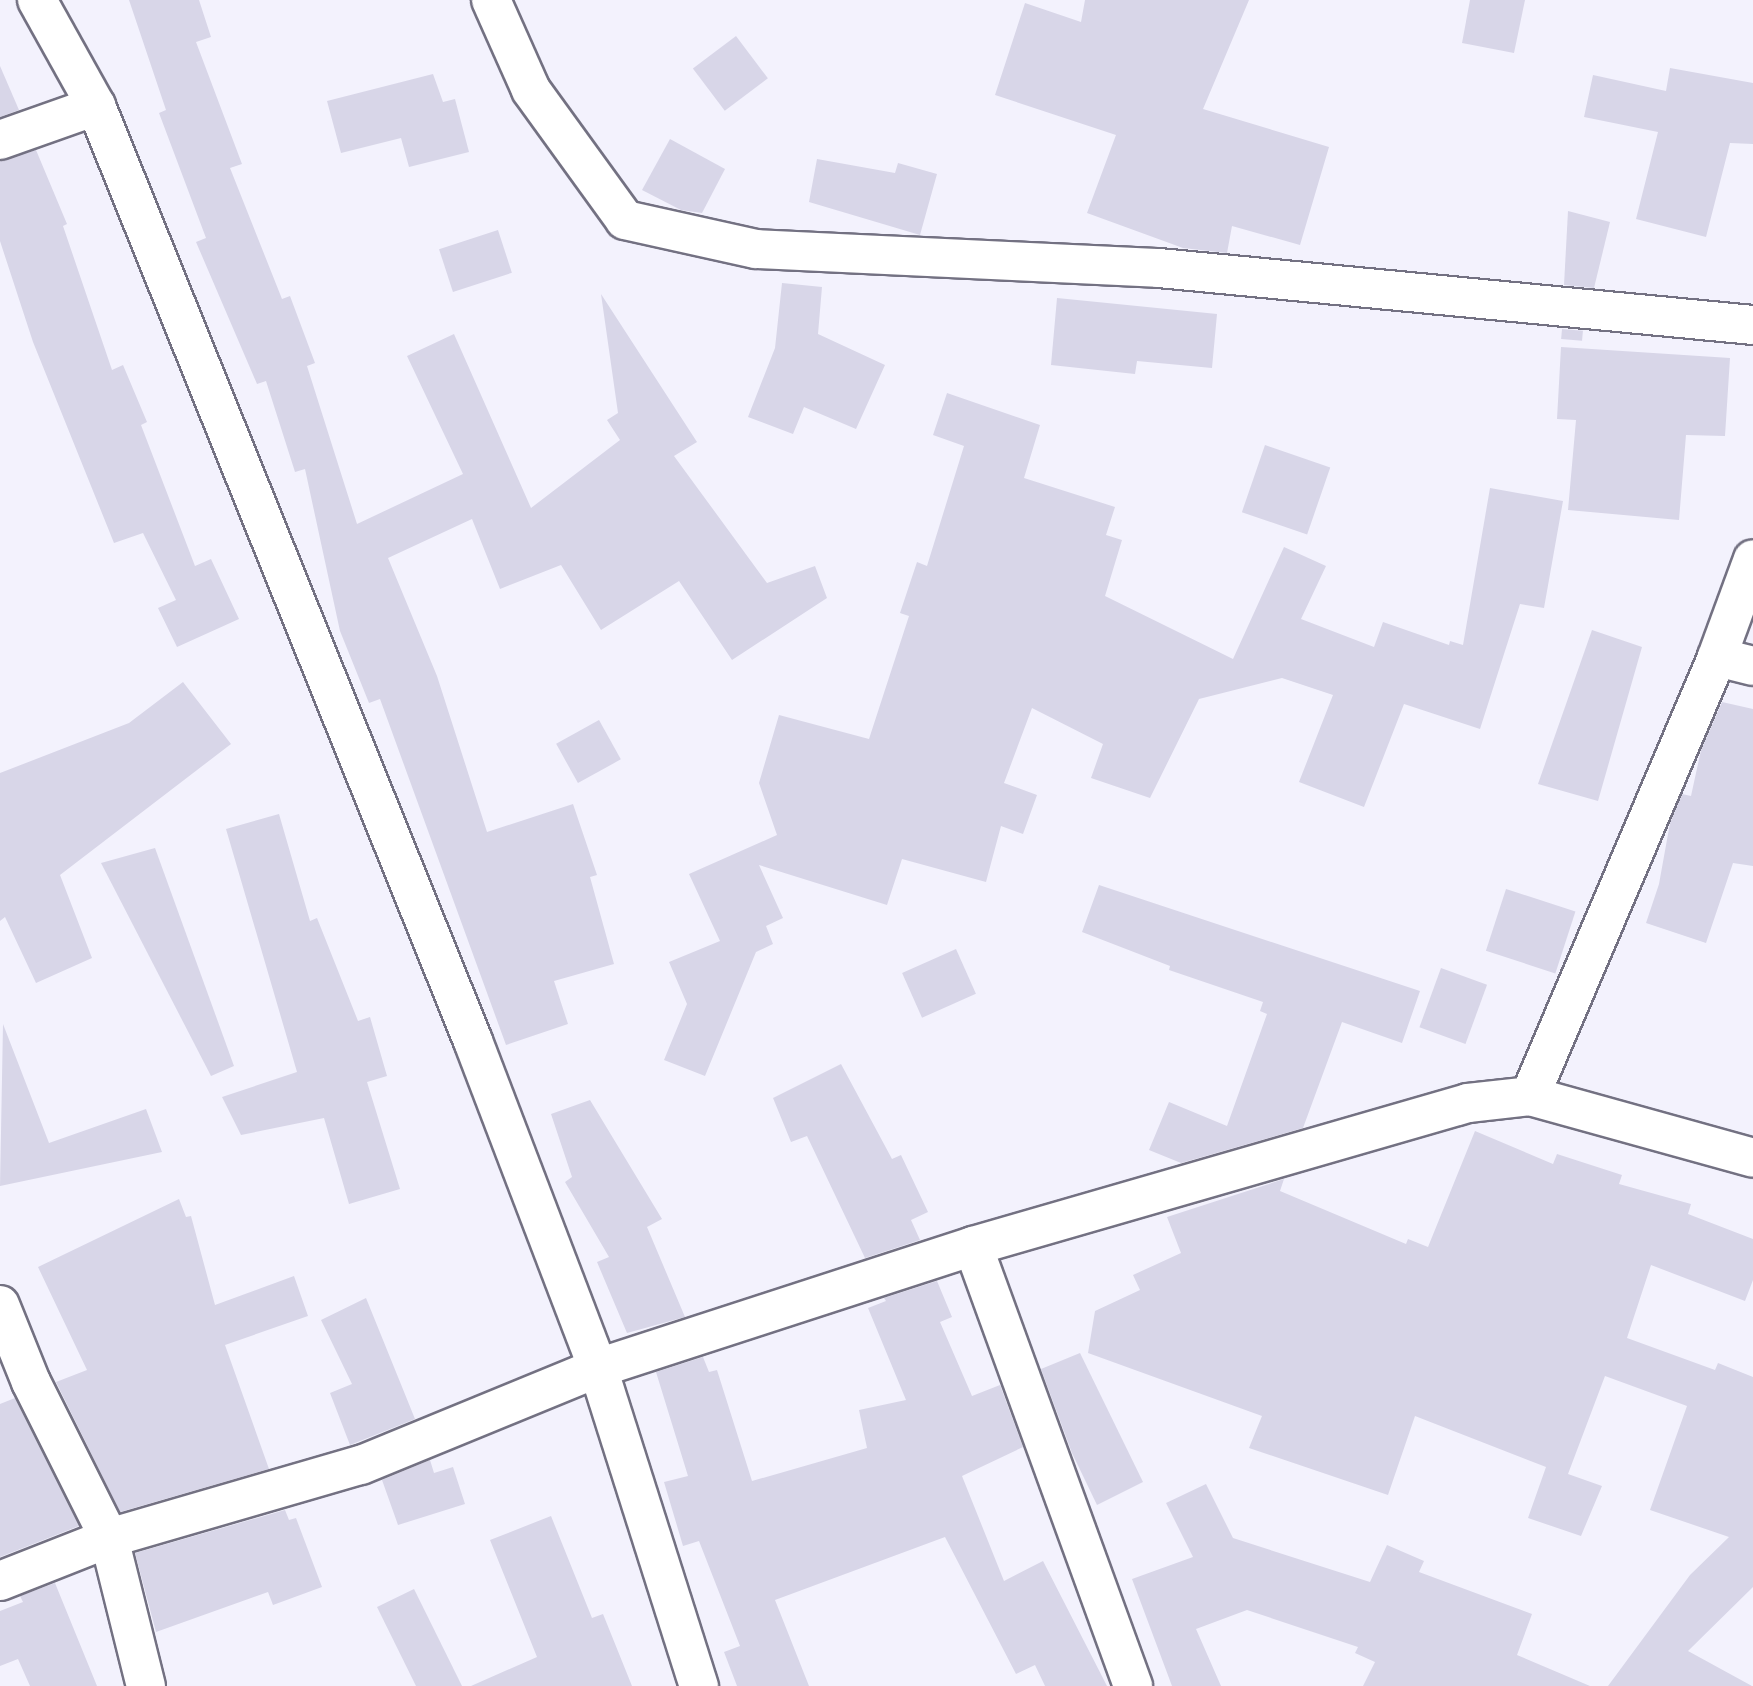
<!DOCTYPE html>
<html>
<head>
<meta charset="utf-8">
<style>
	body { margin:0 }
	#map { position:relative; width:1753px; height:1686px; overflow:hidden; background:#f3f2fd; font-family:Montserrat,sans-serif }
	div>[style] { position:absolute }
	.building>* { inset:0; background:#d8d6e8; transform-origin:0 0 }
	.roads { filter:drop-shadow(2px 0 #737182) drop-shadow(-2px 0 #737182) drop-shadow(0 2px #737182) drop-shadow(0 -2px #737182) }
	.street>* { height:38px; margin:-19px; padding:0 19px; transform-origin:19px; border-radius:19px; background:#fff }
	span { translate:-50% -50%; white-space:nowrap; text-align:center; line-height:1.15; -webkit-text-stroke:6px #f3f2fd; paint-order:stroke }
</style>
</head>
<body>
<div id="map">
	<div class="building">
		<i style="clip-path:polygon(129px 0,199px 0,211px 37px,196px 42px,242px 164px,230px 168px,282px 299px,290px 296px,315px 363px,307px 366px,357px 524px,463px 474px,407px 356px,454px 334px,531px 508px,620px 440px,607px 420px,618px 413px,601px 294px,697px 442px,674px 456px,767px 583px,815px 566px,827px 598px,732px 660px,679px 581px,601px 630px,561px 565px,500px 589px,472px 519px,388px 558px,437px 676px,487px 832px,573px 804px,597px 875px,590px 877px,614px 964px,554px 981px,568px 1024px,506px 1045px,380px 699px,369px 703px,340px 631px,305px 469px,295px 472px,266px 381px,257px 384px,196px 242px,206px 238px,159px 113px,166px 110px)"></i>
		<i style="clip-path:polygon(1085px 0,1249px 0,1203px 109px,1329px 147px,1300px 245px,1232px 226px,1227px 253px,1183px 248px,1087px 213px,1116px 135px,995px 95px,1025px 3px,1081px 22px)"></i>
		<i style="clip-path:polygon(1470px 0,1525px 0,1514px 53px,1462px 43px)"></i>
		<i style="left:736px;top:36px;width:53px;height:54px;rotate:53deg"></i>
		<i style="clip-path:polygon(0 66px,19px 110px,0 117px)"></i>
		<i style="clip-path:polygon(1670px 68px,1753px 83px,1753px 144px,1730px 143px,1706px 237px,1636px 219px,1658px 132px,1584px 117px,1593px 75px,1666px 91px)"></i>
		<i style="clip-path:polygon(433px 74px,443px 102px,455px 99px,469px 152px,409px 167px,401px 138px,341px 153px,327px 101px)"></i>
		<i style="clip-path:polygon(670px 139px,725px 169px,702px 213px,681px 210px,642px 190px)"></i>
		<i style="clip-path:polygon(36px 150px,67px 224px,63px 226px,112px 370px,123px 365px,147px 422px,141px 425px,195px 566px,211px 559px,239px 619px,177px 647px,158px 608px,176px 600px,143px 533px,114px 543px,33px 342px,0 241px,0 161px)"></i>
		<i style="clip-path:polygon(817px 159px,895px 173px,898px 163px,937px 174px,920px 235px,809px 202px)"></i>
		<i style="clip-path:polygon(1568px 211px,1610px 222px,1594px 288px,1564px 285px)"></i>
		<i style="left:498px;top:230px;width:45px;height:62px;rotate:72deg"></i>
		<i style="clip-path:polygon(782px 283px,822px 287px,818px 334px,885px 365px,856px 429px,804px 407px,793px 434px,748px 417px,775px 348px)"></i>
		<i style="clip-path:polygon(1057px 298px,1217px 314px,1212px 368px,1137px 361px,1135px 374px,1051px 365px)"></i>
		<i style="left:1562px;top:329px;width:21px;height:10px;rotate:5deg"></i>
		<i style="clip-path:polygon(1561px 347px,1730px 358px,1725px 436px,1686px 435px,1679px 520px,1568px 510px,1576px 420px,1557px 419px)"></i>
		<i style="clip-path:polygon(947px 393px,1040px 425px,1024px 478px,1115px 507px,1106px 535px,1122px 540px,1105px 596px,1233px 659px,1284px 547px,1326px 566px,1301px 619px,1374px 647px,1383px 622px,1449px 645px,1450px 641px,1463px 645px,1490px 488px,1563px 501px,1544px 608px,1520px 604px,1480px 729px,1404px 704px,1364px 807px,1299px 782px,1333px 695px,1282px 678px,1199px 699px,1150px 798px,1091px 778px,1103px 744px,1032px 708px,1004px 783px,1037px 795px,1023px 834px,1001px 826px,986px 882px,902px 859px,887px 905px,759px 865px,783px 918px,766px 926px,773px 944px,756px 952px,705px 1076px,664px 1060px,687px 1004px,669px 962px,720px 941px,689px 874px,777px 835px,759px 783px,779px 715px,869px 739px,909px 616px,900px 613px,917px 562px,927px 566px,964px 446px,933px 435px)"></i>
		<i style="left:1265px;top:445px;width:69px;height:71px;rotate:19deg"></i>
		<i style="clip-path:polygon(1592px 630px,1642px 647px,1598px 801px,1538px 784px)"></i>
		<i style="clip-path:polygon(183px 682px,231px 744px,60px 875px,92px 958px,36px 983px,5px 917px,0 921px,0 773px,129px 723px)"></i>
		<i style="clip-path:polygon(1722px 702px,1753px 709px,1753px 866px,1733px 863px,1706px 943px,1646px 923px,1659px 884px,1670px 823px,1682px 794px,1691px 796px,1701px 750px)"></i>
		<i style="left:599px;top:720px;width:45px;height:49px;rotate:61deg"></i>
		<i style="clip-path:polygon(279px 814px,310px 921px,317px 918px,358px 1021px,370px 1017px,387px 1076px,367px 1082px,400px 1189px,349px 1204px,324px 1118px,241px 1135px,222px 1097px,297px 1072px,226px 829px)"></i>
		<i style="clip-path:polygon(155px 848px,234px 1066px,211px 1076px,101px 863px)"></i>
		<i style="clip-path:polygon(1099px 885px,1420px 991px,1402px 1043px,1342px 1022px,1303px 1128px,1181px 1163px,1149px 1150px,1169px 1102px,1227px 1126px,1267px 1014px,1260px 1011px,1263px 1002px,1169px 970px,1170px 966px,1082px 932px)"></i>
		<i style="left:1506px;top:889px;width:73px;height:65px;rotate:18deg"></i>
		<i style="left:956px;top:949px;width:49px;height:59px;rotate:66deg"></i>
		<i style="left:1441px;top:968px;width:49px;height:63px;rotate:20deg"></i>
		<i style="clip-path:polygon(3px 1024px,49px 1143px,146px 1109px,162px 1152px,0 1186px)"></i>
		<i style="clip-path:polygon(841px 1064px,892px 1159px,901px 1155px,928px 1212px,911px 1220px,920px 1240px,865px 1258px,807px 1136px,791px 1142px,773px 1098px)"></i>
		<i style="clip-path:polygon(590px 1100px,662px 1219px,647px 1227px,685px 1317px,627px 1333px,597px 1262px,609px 1257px,565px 1182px,572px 1177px,551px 1114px)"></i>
		<i style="clip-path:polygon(1475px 1131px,1553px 1164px,1557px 1154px,1622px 1175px,1619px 1184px,1691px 1204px,1688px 1214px,1753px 1239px,1753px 1280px,1745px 1301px,1651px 1265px,1627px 1338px,1715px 1370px,1718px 1363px,1753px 1377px,1753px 1587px,1688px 1651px,1752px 1686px,1608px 1686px,1690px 1575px,1729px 1537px,1650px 1510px,1687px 1406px,1605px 1376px,1568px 1474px,1602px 1486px,1581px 1536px,1528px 1518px,1546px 1467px,1415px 1416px,1388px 1495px,1249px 1448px,1262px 1416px,1088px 1353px,1095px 1311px,1140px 1290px,1133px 1275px,1181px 1253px,1167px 1217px,1284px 1179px,1280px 1191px,1406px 1244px,1408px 1239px,1428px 1247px)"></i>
		<i style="clip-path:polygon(179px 1199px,186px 1217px,191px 1216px,215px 1305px,294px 1276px,308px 1316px,225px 1345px,269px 1469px,120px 1512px,56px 1382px,87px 1370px,38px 1267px)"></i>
		<i style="clip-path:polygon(937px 1281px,952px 1317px,940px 1322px,972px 1396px,1000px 1385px,1023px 1447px,962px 1476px,1004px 1581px,1043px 1561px,1107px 1686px,1045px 1686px,1035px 1665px,1016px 1674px,945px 1537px,775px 1600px,809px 1686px,737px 1686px,724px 1652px,740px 1646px,699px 1541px,683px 1546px,664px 1482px,688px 1476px,656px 1372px,703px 1357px,709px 1372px,717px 1370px,752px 1481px,867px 1448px,859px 1410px,906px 1400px,868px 1308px,886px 1301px,884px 1298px)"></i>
		<i style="clip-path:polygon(366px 1298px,415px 1419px,350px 1445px,330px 1393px,352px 1384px,321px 1320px)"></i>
		<i style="clip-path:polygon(1080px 1353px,1143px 1482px,1097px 1505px,1072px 1453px,1041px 1369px)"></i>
		<i style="clip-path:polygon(15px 1398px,79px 1526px,0 1557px,0 1404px)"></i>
		<i style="clip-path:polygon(430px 1460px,434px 1473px,453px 1467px,465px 1504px,398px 1525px,382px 1480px)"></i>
		<i style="clip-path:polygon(1206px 1484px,1233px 1538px,1370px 1582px,1387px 1545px,1424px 1561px,1419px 1572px,1532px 1614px,1517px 1655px,1590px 1686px,1363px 1686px,1375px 1662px,1355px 1653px,1358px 1647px,1247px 1610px,1196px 1629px,1221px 1686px,1172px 1686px,1132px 1579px,1193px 1557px,1166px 1503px)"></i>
		<i style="clip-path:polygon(285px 1510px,289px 1520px,296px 1518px,322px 1587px,273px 1605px,268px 1592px,156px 1632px,135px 1553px)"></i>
		<i style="clip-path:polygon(551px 1516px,592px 1618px,603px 1614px,632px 1686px,471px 1686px,537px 1657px,490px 1540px)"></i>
		<i style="clip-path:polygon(55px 1583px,97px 1686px,30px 1686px,18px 1659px,0 1666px,0 1611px,23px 1602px,20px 1596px)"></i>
		<i style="clip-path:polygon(414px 1589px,462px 1686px,416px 1686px,377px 1607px)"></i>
	</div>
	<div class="roads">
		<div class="street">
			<i style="left:37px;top:0;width:121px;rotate:60.9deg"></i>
			<i style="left:96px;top:106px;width:1008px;rotate:68.04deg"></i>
			<i style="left:473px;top:1041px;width:350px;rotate:69.1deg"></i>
			<i style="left:598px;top:1368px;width:334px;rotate:72.4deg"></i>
			<i style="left:491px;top:0;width:98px;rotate:66deg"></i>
			<i style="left:531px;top:90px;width:160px;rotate:54.1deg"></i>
			<i style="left:625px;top:220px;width:134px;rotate:12.5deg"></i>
			<i style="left:756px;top:249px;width:403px;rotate:2.7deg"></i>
			<i style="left:1159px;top:268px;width:597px;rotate:5.48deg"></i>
			<i style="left:0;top:140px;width:102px;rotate:-19.5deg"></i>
			<i style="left:1717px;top:657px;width:37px;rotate:14deg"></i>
			<i style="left:1530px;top:1096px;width:477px;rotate:-66.9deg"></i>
			<i style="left:1717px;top:657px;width:104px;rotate:-69.8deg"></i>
			<i style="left:973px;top:1246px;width:468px;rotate:70deg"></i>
			<i style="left:0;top:1305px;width:83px;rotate:68.1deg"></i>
			<i style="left:31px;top:1382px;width:174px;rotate:63.4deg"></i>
			<i style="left:109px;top:1538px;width:153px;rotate:76deg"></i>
			<i style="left:0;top:1581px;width:117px;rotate:-21.5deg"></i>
			<i style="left:109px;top:1538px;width:262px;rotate:-16.2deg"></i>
			<i style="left:361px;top:1465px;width:256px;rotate:-22.3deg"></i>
			<i style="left:598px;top:1368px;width:394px;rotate:-18deg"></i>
			<i style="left:973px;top:1246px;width:515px;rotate:-16.11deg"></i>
			<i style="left:1468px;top:1103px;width:62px;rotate:-6.4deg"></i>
			<i style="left:1530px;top:1096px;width:231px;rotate:15.5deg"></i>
		</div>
	</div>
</div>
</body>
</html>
